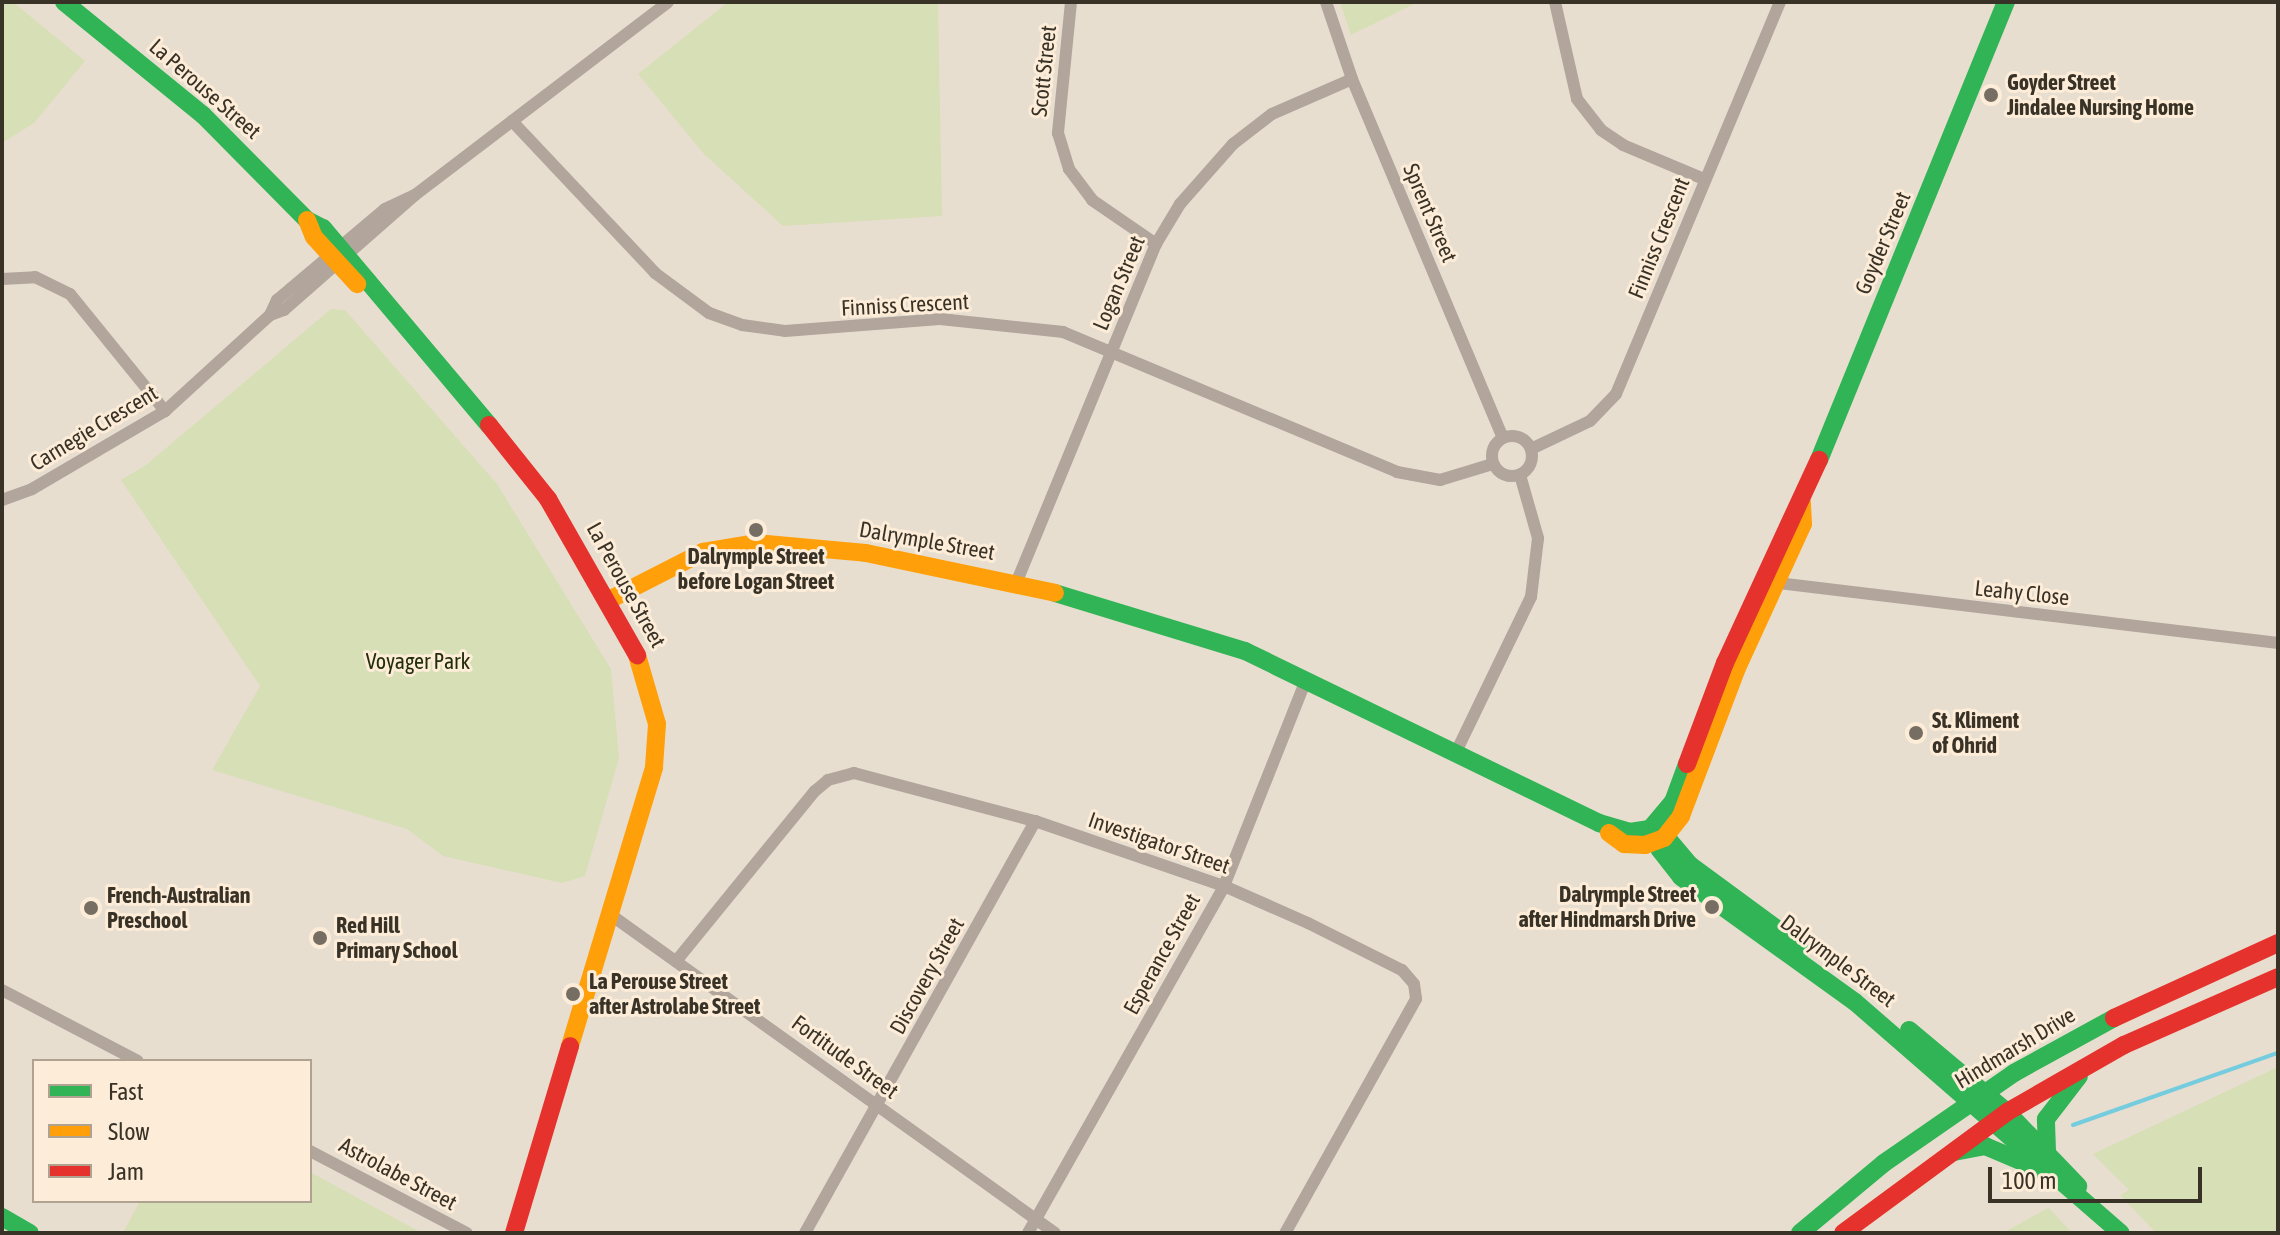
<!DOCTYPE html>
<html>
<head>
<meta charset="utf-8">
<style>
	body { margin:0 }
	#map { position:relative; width:2280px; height:1235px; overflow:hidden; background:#e8ded0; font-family:"Asap Condensed",sans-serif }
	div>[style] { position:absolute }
	.green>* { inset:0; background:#d6dfb5 }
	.stream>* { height:4px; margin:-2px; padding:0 2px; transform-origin:2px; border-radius:2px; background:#74ccde }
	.street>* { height:12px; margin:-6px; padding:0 6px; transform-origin:6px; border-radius:6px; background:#b1a59c }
	.street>.ring { margin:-6px; padding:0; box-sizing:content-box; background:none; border:12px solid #b1a59c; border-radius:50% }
	.fast>* { height:18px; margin:-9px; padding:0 9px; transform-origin:9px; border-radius:9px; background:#30b455 }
	.slow>* { height:18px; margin:-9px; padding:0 9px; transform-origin:9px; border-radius:9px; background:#ff9f0a }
	.jam>* { height:18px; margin:-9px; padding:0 9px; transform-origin:9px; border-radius:9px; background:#e5322d }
	.dots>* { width:22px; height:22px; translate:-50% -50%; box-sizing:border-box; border:4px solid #fdedd8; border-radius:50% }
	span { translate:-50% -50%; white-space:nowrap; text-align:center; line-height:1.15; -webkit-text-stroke:6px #fdedd8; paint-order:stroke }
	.street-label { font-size:22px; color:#393227 }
	.poi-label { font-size:22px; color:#393227; font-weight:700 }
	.left { translate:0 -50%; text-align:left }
	.right { translate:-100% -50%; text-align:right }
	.park-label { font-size:22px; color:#222e09 }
	.frame { position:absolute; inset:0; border:4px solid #393227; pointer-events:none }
	.legend { position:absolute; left:32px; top:1059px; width:280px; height:144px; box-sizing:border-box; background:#fdedd8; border:2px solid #afa291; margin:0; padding:10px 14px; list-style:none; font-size:24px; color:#393227 }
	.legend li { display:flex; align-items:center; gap:16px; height:40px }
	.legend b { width:40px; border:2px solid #afa291 }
	.scale { position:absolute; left:1988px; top:1167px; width:214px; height:36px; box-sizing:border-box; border:4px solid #393227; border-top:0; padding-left:10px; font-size:24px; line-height:28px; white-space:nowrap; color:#393227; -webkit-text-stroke:6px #fdedd8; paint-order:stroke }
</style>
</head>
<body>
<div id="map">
	<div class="green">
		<i style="clip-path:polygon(2px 2px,13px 2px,85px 61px,34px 123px,2px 143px)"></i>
		<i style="clip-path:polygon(728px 2px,938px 2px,942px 216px,783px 226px,704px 154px,638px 74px)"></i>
		<i style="clip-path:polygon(1340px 2px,1418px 2px,1351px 35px)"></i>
		<i style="clip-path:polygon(331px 309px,345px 310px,497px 484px,611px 669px,619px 758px,585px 876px,562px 883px,443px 856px,407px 829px,212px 770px,260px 686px,121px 480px,146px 465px)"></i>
		<i style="clip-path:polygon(2278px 1067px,2278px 1233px,2156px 1233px,2120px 1195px,2129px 1190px,2093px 1154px)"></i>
		<i style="clip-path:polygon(310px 1172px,422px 1233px,123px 1233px,140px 1201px,310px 1201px)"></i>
		<i style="clip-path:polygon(2049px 1208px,2072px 1233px,2003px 1233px,2048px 1208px)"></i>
	</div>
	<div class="stream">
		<i style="left:2073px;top:1125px;width:217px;rotate:-19.4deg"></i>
	</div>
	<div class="street">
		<i style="left:1071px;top:2px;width:132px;rotate:95.7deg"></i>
		<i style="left:1058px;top:133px;width:38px;rotate:73deg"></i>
		<i style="left:1069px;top:169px;width:39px;rotate:53deg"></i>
		<i style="left:1092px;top:200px;width:78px;rotate:34.5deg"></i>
		<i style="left:1326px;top:2px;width:81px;rotate:71.3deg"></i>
		<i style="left:1352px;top:79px;width:389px;rotate:67.2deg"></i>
		<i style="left:1555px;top:2px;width:99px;rotate:77.2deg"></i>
		<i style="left:1577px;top:99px;width:39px;rotate:52deg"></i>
		<i style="left:1601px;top:130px;width:27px;rotate:34deg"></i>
		<i style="left:1623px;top:145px;width:88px;rotate:22.8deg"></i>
		<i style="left:512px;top:121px;width:209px;rotate:46.7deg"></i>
		<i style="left:655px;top:273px;width:67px;rotate:36.5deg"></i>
		<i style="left:709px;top:313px;width:35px;rotate:20deg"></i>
		<i style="left:742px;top:325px;width:43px;rotate:7.9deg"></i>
		<i style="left:785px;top:331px;width:155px;rotate:-4.4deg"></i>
		<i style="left:940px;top:319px;width:124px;rotate:6deg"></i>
		<i style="left:1063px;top:332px;width:362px;rotate:22.7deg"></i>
		<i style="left:1397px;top:472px;width:44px;rotate:10.5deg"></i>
		<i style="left:1440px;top:480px;width:55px;rotate:-16.8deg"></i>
		<i style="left:2px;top:279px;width:33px;rotate:-3deg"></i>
		<i style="left:35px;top:277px;width:39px;rotate:26deg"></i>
		<i style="left:70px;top:294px;width:151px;rotate:50.9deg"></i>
		<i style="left:270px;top:315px;width:15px;rotate:-20deg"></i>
		<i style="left:284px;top:310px;width:174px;rotate:-41.3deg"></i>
		<i style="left:415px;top:195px;width:318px;rotate:-37.3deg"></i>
		<i class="ring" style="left:1492px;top:436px;width:28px;height:28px"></i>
		<i style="left:1531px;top:449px;width:65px;rotate:-25.4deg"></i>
		<i style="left:1590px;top:421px;width:37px;rotate:-46deg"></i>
		<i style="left:1616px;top:394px;width:425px;rotate:-67.3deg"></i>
		<i style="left:2px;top:500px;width:32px;rotate:-20deg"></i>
		<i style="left:32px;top:489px;width:154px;rotate:-30.4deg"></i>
		<i style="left:165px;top:411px;width:142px;rotate:-42.4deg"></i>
		<i style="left:270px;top:315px;width:17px;rotate:-65deg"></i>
		<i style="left:277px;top:300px;width:141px;rotate:-40.1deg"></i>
		<i style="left:385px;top:209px;width:33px;rotate:-25deg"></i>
		<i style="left:1017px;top:581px;width:365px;rotate:-67.6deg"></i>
		<i style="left:1156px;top:244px;width:47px;rotate:-59deg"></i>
		<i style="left:1180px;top:204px;width:80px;rotate:-48.5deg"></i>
		<i style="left:1233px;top:144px;width:49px;rotate:-37.6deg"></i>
		<i style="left:1272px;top:114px;width:87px;rotate:-23.6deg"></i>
		<i style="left:1770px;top:582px;width:512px;rotate:6.85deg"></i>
		<i style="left:1457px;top:750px;width:170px;rotate:-64.2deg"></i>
		<i style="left:1531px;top:597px;width:59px;rotate:-83.2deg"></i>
		<i style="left:1538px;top:538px;width:66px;rotate:-105.9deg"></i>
		<i style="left:611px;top:915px;width:546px;rotate:35.61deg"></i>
		<i style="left:677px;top:960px;width:218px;rotate:-50.8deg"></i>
		<i style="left:815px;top:791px;width:17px;rotate:-40deg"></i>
		<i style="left:828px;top:780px;width:27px;rotate:-15deg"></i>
		<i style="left:854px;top:773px;width:187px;rotate:14.9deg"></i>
		<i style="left:1035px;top:821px;width:200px;rotate:19deg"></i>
		<i style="left:1224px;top:886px;width:92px;rotate:23.8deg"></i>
		<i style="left:1308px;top:923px;width:105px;rotate:26.6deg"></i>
		<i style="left:1402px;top:970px;width:18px;rotate:49deg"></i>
		<i style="left:1414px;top:984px;width:15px;rotate:82deg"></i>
		<i style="left:1416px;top:999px;width:268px;rotate:119.2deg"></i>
		<i style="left:2px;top:990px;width:153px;rotate:27.6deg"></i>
		<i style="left:310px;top:1151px;width:177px;rotate:27.6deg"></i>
		<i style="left:805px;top:1233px;width:472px;rotate:-60.8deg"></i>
		<i style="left:1028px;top:1233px;width:399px;rotate:-60.5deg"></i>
		<i style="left:1224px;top:886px;width:219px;rotate:-68.3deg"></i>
	</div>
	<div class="fast">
		<i style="left:64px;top:2px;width:179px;rotate:39.1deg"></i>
		<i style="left:203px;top:115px;width:148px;rotate:45.3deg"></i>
		<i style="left:307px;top:220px;width:18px;rotate:27deg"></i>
		<i style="left:323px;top:228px;width:258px;rotate:49.9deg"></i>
		<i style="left:1819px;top:460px;width:495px;rotate:-67.8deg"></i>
		<i style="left:1055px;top:593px;width:199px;rotate:17deg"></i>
		<i style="left:1245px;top:651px;width:394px;rotate:25.9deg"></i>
		<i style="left:1599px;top:823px;width:32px;rotate:16deg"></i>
		<i style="left:1630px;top:832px;width:20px;rotate:-9deg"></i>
		<i style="left:1650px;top:829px;width:35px;rotate:-50deg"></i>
		<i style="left:1673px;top:802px;width:40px;rotate:-69.8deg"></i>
		<i style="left:1657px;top:826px;width:24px;rotate:83deg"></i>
		<i style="left:1660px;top:850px;width:34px;rotate:52deg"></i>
		<i style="left:1681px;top:877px;width:214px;rotate:35.7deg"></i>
		<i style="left:1855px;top:1002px;width:352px;rotate:41deg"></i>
		<i style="left:1657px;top:826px;width:51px;rotate:49.8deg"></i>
		<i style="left:1690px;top:865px;width:140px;rotate:36.3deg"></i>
		<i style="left:1909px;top:1030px;width:128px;rotate:39.9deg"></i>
		<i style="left:2007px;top:1112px;width:103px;rotate:46.2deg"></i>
		<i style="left:2047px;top:1151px;width:32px;rotate:-92deg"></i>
		<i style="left:2046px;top:1119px;width:54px;rotate:-52.5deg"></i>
		<i style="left:1954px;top:1152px;width:32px;rotate:-11deg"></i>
		<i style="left:1985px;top:1146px;width:72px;rotate:23deg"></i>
		<i style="left:2px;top:1217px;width:32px;rotate:30deg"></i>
		<i style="left:1800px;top:1233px;width:109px;rotate:-39.8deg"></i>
		<i style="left:1884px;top:1163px;width:158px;rotate:-34.7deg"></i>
		<i style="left:2014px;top:1073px;width:114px;rotate:-28.8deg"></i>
	</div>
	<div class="slow">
		<i style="left:307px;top:220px;width:18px;rotate:68deg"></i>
		<i style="left:314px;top:237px;width:64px;rotate:47.5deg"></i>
		<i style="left:609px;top:600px;width:106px;rotate:-27.1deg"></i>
		<i style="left:703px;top:552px;width:55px;rotate:-9.5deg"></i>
		<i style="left:757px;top:543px;width:109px;rotate:5.2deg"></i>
		<i style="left:866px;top:553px;width:193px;rotate:11.9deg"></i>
		<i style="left:1609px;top:833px;width:19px;rotate:36deg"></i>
		<i style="left:1624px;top:844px;width:21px;rotate:3deg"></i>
		<i style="left:1645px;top:845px;width:20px;rotate:-20deg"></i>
		<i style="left:1664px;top:838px;width:28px;rotate:-52deg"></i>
		<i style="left:1681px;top:816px;width:158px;rotate:-69.3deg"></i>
		<i style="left:1737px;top:668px;width:158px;rotate:-65.4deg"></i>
		<i style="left:1803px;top:524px;width:22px;rotate:-93deg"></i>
		<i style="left:570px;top:1046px;width:291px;rotate:-73.2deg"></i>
		<i style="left:654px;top:767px;width:43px;rotate:-86deg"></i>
		<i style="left:657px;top:724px;width:72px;rotate:-106.2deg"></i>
	</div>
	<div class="jam">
		<i style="left:489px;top:425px;width:95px;rotate:51.4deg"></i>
		<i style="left:548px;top:499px;width:180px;rotate:60.3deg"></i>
		<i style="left:1687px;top:764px;width:108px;rotate:-69.4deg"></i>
		<i style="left:1725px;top:663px;width:224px;rotate:-65.2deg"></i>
		<i style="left:2114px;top:1018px;width:180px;rotate:-24.6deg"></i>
		<i style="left:514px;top:1233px;width:195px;rotate:-73.3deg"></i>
		<i style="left:1843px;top:1233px;width:204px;rotate:-36.4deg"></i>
		<i style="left:2007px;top:1112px;width:135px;rotate:-29.8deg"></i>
		<i style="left:2124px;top:1045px;width:168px;rotate:-23.8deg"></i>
	</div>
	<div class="dots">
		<i style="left:1991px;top:95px;background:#766e62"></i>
		<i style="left:756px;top:530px;background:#766e62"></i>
		<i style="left:1916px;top:733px;background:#766e62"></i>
		<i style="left:1712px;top:907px;background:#766e62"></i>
		<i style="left:91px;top:908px;background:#766e62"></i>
		<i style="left:320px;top:938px;background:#766e62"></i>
		<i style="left:573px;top:994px;background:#766e62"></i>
	</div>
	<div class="street-label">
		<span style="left:1044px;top:71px;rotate:-84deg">Scott Street</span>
		<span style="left:205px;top:89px;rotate:41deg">La Perouse Street</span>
		<span style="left:1430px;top:213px;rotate:67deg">Sprent Street</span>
		<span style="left:1659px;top:238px;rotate:-68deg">Finniss Crescent</span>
		<span style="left:1883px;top:243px;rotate:-67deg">Goyder Street</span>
		<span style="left:1119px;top:283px;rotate:-67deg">Logan Street</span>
		<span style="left:905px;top:305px;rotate:-3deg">Finniss Crescent</span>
		<span style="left:94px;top:428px;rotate:-31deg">Carnegie Crescent</span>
		<span style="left:927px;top:541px;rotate:10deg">Dalrymple Street</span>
		<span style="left:626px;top:585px;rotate:61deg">La Perouse Street</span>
		<span style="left:2022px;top:593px;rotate:6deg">Leahy Close</span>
		<span style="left:1159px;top:843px;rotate:19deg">Investigator Street</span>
		<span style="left:1162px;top:954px;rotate:-61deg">Esperance Street</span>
		<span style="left:1838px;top:961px;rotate:37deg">Dalrymple Street</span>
		<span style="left:927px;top:976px;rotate:-61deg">Discovery Street</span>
		<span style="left:2015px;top:1048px;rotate:-31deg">Hindmarsh Drive</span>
		<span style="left:845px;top:1057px;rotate:36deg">Fortitude Street</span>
		<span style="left:398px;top:1174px;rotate:28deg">Astrolabe Street</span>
	</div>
	<div class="poi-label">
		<span class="left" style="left:2007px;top:95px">Goyder Street<br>Jindalee Nursing Home</span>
		<span style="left:756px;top:569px">Dalrymple Street<br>before Logan Street</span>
		<span class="left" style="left:1932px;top:733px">St. Kliment<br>of Ohrid</span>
		<span class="right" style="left:1696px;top:907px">Dalrymple Street<br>after Hindmarsh Drive</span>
		<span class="left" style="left:107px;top:908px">French-Australian<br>Preschool</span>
		<span class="left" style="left:336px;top:938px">Red Hill<br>Primary School</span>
		<span class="left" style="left:589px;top:994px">La Perouse Street<br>after Astrolabe Street</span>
	</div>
	<div class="park-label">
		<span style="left:418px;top:662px">Voyager Park</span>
	</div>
	<div class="frame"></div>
	<ul class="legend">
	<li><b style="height:10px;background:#30b455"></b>Fast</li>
	<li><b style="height:10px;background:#ff9f0a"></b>Slow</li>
	<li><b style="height:10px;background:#e5322d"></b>Jam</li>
	</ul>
	<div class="scale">100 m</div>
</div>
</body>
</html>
